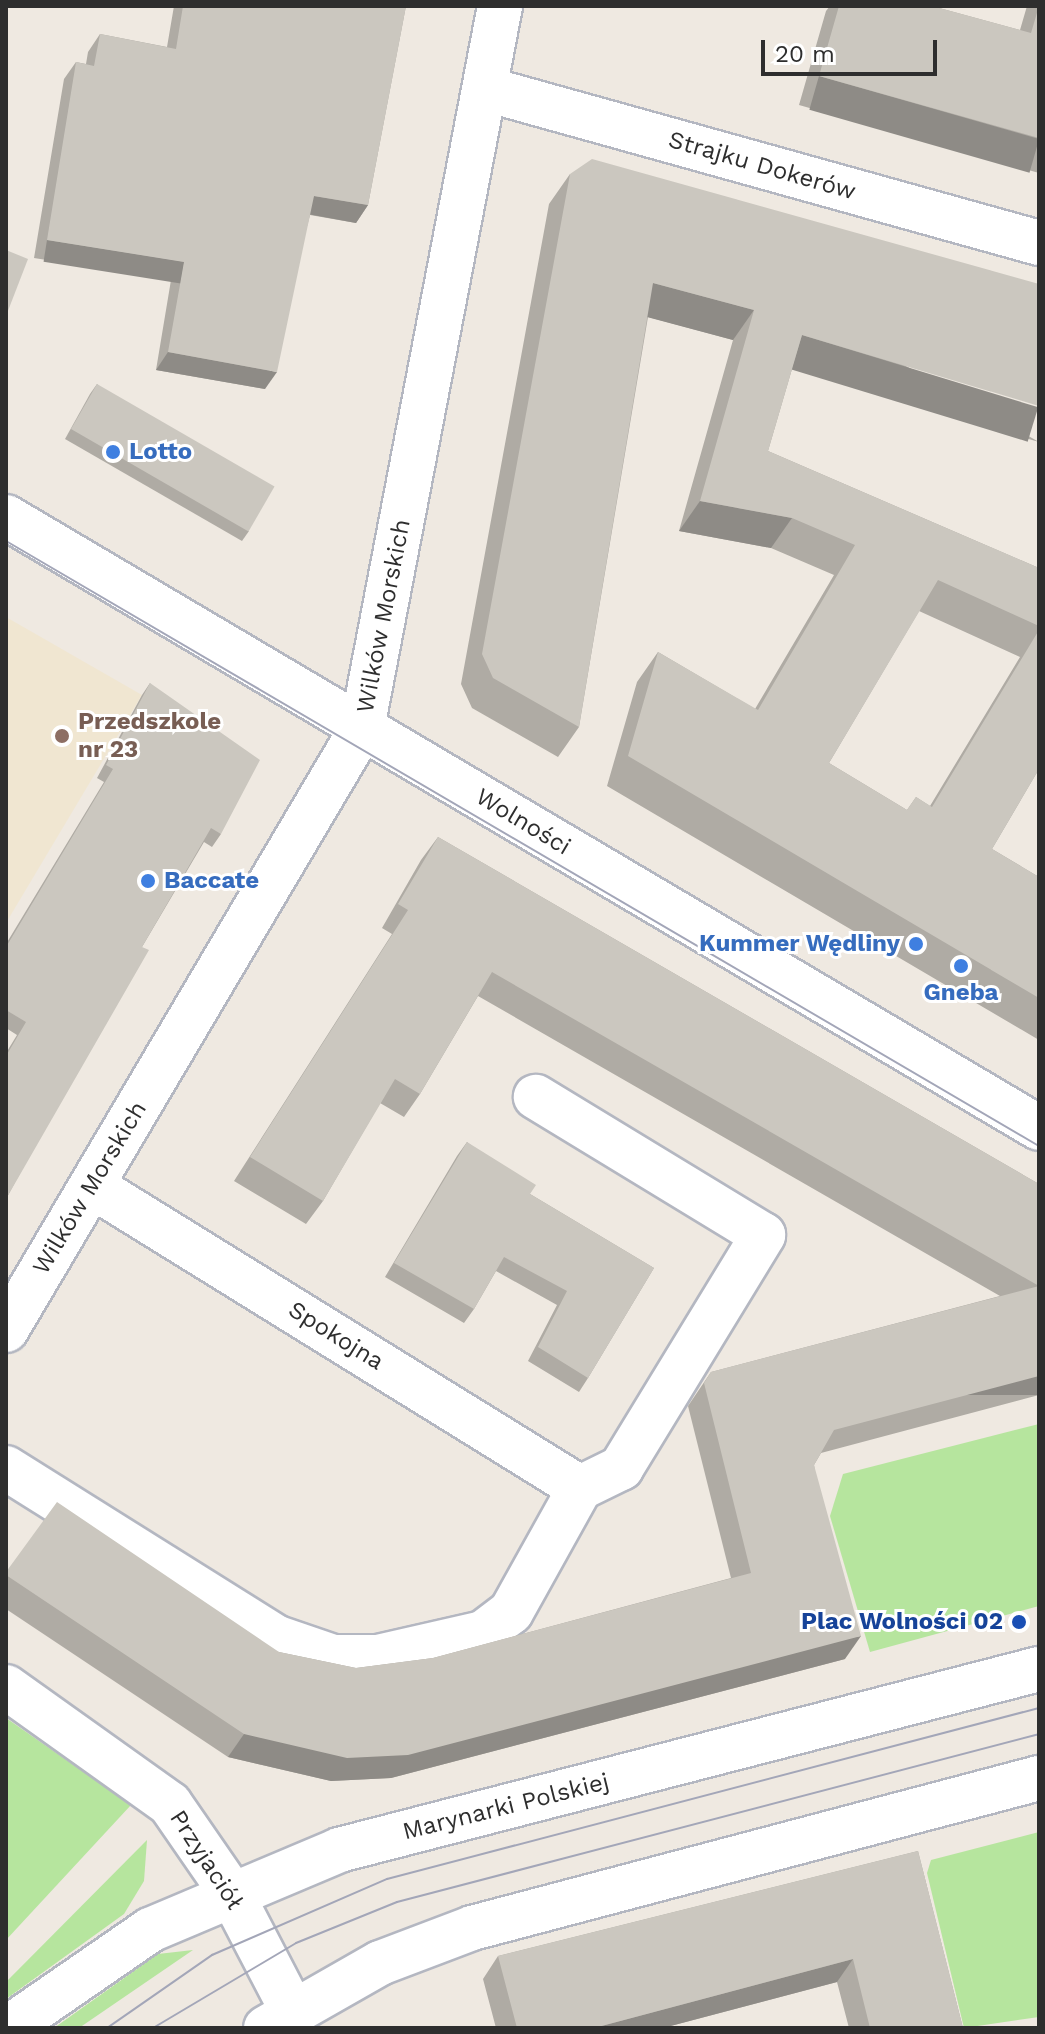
<!DOCTYPE html>
<html>
<head>
<meta charset="utf-8">
<style>
	body { margin:0 }
	#map { position:relative; width:1045px; height:2034px; overflow:hidden; background:#efe9e1; font-family:"Work Sans",sans-serif }
	div>[style] { position:absolute }
	.education>* { inset:0; background:#f0e6d1 }
	.green>* { inset:0; background:#b6e59e }
	.roads { filter:drop-shadow(2px 0 #b4b7c1) drop-shadow(-2px 0 #b4b7c1) drop-shadow(0 2px #b4b7c1) drop-shadow(0 -2px #b4b7c1) }
	.minor>* { height:44px; margin:-22px; padding:0 22px; transform-origin:22px; border-radius:22px; background:#fff }
	.tram>* { height:2px; margin:-1px; padding:0 1px; transform-origin:1px; border-radius:1px; background:#a3a6b8 }
	.wall>* { inset:0; background:#afaba4 }
	.shaded-wall>* { inset:0; background:#8e8b86; transform-origin:0 0 }
	.building>* { inset:0; background:#cbc7bf; transform-origin:0 0 }
	.dots>* { width:22px; height:22px; translate:-50% -50%; box-sizing:border-box; border:4px solid #fff; border-radius:50% }
	span { translate:-50% -50%; white-space:nowrap; text-align:center; line-height:1.15; -webkit-text-stroke:6px #fff; paint-order:stroke }
	.street-label { font-size:24px; color:#2e2e2e }
	.shop-label { font-size:24px; color:#366cbe; font-weight:700 }
	.left { translate:0 -50%; text-align:left }
	.right { translate:-100% -50%; text-align:right }
	.education-label { font-size:24px; color:#785e54; font-weight:700 }
	.transit-label { font-size:24px; color:#164399; font-weight:700 }
	.frame { position:absolute; inset:0; border:8px solid #2e2e2e; pointer-events:none }
	.scale { position:absolute; left:761px; top:40px; width:176px; height:36px; box-sizing:border-box; border:4px solid #2e2e2e; border-top:0; padding-left:10px; font-size:24px; line-height:28px; white-space:nowrap; color:#2e2e2e; -webkit-text-stroke:6px #fff; paint-order:stroke }
</style>
</head>
<body>
<div id="map">
	<div class="education">
		<i style="clip-path:polygon(6px 617px,142px 695px,6px 923px)"></i>
	</div>
	<div class="green">
		<i style="clip-path:polygon(1039px 1424px,1039px 1606px,870px 1652px,830px 1516px,843px 1474px)"></i>
		<i style="clip-path:polygon(6px 1718px,131px 1805px,6px 1940px)"></i>
		<i style="clip-path:polygon(1039px 1832px,1039px 2017px,964px 2028px,927px 1873px,931px 1860px)"></i>
		<i style="clip-path:polygon(147px 1840px,144px 1881px,124px 1914px,6px 1999px,6px 1982px)"></i>
		<i style="clip-path:polygon(193px 1950px,79px 2028px,54px 2028px,158px 1954px)"></i>
	</div>
	<div class="roads">
		<div class="minor">
			<i style="left:486px;top:89px;width:574px;rotate:15.56deg"></i>
			<i style="left:6px;top:517px;width:1200px;rotate:30.6deg"></i>
			<i style="left:92px;top:1186px;width:574px;rotate:31.75deg"></i>
			<i style="left:6px;top:1330px;width:699px;rotate:-59.4deg"></i>
			<i style="left:362px;top:728px;width:735px;rotate:-79.18deg"></i>
			<i style="left:6px;top:1468px;width:318px;rotate:32.1deg"></i>
			<i style="left:275px;top:1637px;width:61px;rotate:19deg"></i>
			<i style="left:333px;top:1657px;width:45px"></i>
			<i style="left:378px;top:1657px;width:108px;rotate:-12.9deg"></i>
			<i style="left:483px;top:1633px;width:35px;rotate:-37deg"></i>
			<i style="left:511px;top:1612px;width:142px;rotate:-60.9deg"></i>
			<i style="left:580px;top:1488px;width:46px;rotate:-26deg"></i>
			<i style="left:621px;top:1468px;width:273px;rotate:-58.6deg"></i>
			<i style="left:763px;top:1235px;width:266px;rotate:-148.7deg"></i>
			<i style="left:6px;top:1687px;width:201px;rotate:35.5deg"></i>
			<i style="left:170px;top:1804px;width:106px;rotate:55.4deg"></i>
			<i style="left:230px;top:1891px;width:132px;rotate:62.5deg"></i>
			<i style="left:8px;top:2028px;width:173px;rotate:-34.6deg"></i>
			<i style="left:150px;top:1930px;width:205px;rotate:-22.9deg"></i>
			<i style="left:339px;top:1850px;width:723px;rotate:-14.5deg"></i>
			<i style="left:266px;top:2028px;width:131px;rotate:-29.7deg"></i>
			<i style="left:380px;top:1963px;width:98px;rotate:-20.8deg"></i>
			<i style="left:472px;top:1928px;width:587px;rotate:-14.82deg"></i>
		</div>
	</div>
	<div class="tram">
		<i style="left:6px;top:541px;width:1197px;rotate:30.36deg"></i>
		<i style="left:107px;top:2028px;width:128px;rotate:-34.8deg"></i>
		<i style="left:212px;top:1955px;width:191px;rotate:-23.5deg"></i>
		<i style="left:387px;top:1879px;width:674px;rotate:-14.7deg"></i>
		<i style="left:153px;top:2028px;width:166px;rotate:-30.7deg"></i>
		<i style="left:296px;top:1943px;width:109px;rotate:-22.1deg"></i>
		<i style="left:397px;top:1902px;width:664px;rotate:-14.66deg"></i>
	</div>
	<div class="wall">
		<i style="clip-path:polygon(174px 6px,406px 6px,368px 205px,356px 223px,310px 215px,265px 389px,156px 370px,171px 280px,34px 258px,64px 79px,76px 62px,86px 64px,88px 52px,100px 34px,167px 47px)"></i>
		<i style="clip-path:polygon(830px 6px,932px 6px,1020px 30px,1027px 6px,1039px 6px,1039px 173px,799px 105px,826px 11px)"></i>
		<i style="clip-path:polygon(evenodd,570px 174px,1039px 442px,792px 369px,768px 451px,1039px 568px,1039px 769px,992px 849px,1039px 877px,1039px 1040px,607px 786px,637px 682px,658px 652px,755px 709px,834px 575px,771px 548px,679px 531px,733px 340px,648px 317px,579px 727px,558px 757px,472px 708px,461px 684px,549px 204px,570px 174px,919px 611px,1020px 657px,930px 806px,916px 797px,907px 810px,829px 763px,919px 611px)"></i>
		<i style="clip-path:polygon(97px 384px,249px 531px,242px 541px,65px 439px,90px 394px)"></i>
		<i style="clip-path:polygon(150px 683px,221px 834px,212px 847px,204px 842px,142px 947px,6px 1199px,6px 1053px,17px 1035px,6px 1028px,6px 944px,104px 782px,97px 778px,142px 695px)"></i>
		<i style="clip-path:polygon(438px 837px,1039px 1184px,1039px 1395px,821px 1453px,814px 1465px,845px 1659px,391px 1778px,331px 1781px,228px 1757px,6px 1609px,6px 1572px,279px 1652px,356px 1668px,433px 1658px,731px 1578px,688px 1406px,711px 1372px,1000px 1296px,478px 996px,420px 1094px,404px 1117px,380px 1103px,323px 1201px,306px 1224px,234px 1181px,392px 934px,382px 928px,421px 860px)"></i>
		<i style="clip-path:polygon(467px 1142px,530px 1194px,654px 1268px,588px 1378px,579px 1392px,528px 1361px,557px 1305px,496px 1271px,474px 1309px,464px 1323px,385px 1277px,457px 1156px)"></i>
		<i style="clip-path:polygon(918px 1851px,963px 2028px,849px 2028px,837px 1982px,663px 2028px,496px 2028px,483px 1979px,498px 1956px)"></i>
	</div>
	<div class="shaded-wall">
		<i style="left:819px;top:76px;width:229px;height:35px;rotate:16deg"></i>
		<i style="clip-path:polygon(314px 196px,368px 205px,356px 223px,302px 213px)"></i>
		<i style="left:47px;top:240px;width:139px;height:22px;rotate:9deg"></i>
		<i style="clip-path:polygon(653px 283px,754px 310px,733px 340px,632px 313px)"></i>
		<i style="left:802px;top:335px;width:247px;height:36px;rotate:17deg"></i>
		<i style="clip-path:polygon(168px 352px,277px 372px,265px 389px,156px 370px)"></i>
		<i style="clip-path:polygon(700px 501px,792px 518px,771px 548px,679px 531px)"></i>
		<i style="left:1039px;top:1376px;width:19px;height:212px;rotate:90deg"></i>
		<i style="clip-path:polygon(861px 1636px,845px 1659px,391px 1778px,331px 1781px,228px 1757px,244px 1734px)"></i>
		<i style="clip-path:polygon(853px 1959px,837px 1982px,663px 2028px,594px 2028px)"></i>
	</div>
	<div class="building">
		<i style="clip-path:polygon(183px 6px,406px 6px,368px 205px,314px 196px,277px 372px,168px 352px,184px 262px,47px 240px,76px 62px,94px 66px,100px 34px,176px 49px)"></i>
		<i style="clip-path:polygon(839px 6px,932px 6px,1031px 33px,1039px 6px,1039px 138px,819px 76px)"></i>
		<i style="clip-path:polygon(592px 159px,1039px 284px,1039px 406px,802px 335px,768px 451px,1039px 568px,1039px 626px,938px 580px,829px 763px,907px 810px,916px 797px,932px 807px,1039px 630px,1039px 769px,992px 849px,1039px 877px,1039px 998px,628px 756px,658px 652px,758px 710px,855px 545px,792px 518px,700px 501px,754px 310px,653px 283px,579px 727px,493px 678px,482px 654px,570px 174px)"></i>
		<i style="clip-path:polygon(6px 250px,28px 259px,6px 316px)"></i>
		<i style="left:97px;top:384px;width:205px;height:52px;rotate:30deg"></i>
		<i style="clip-path:polygon(150px 683px,260px 760px,221px 834px,211px 828px,142px 947px,149px 950px,6px 1199px,6px 1056px,26px 1022px,6px 1010px,6px 947px,113px 769px,106px 765px)"></i>
		<i style="clip-path:polygon(438px 837px,1039px 1184px,1039px 1376px,834px 1430px,814px 1465px,861px 1636px,408px 1755px,347px 1758px,244px 1734px,6px 1575px,6px 1572px,57px 1502px,279px 1652px,356px 1668px,433px 1658px,751px 1573px,704px 1383px,711px 1372px,1039px 1286px,492px 972px,420px 1094px,395px 1079px,323px 1201px,250px 1157px,408px 910px,398px 904px)"></i>
		<i style="clip-path:polygon(467px 1142px,536px 1185px,530px 1194px,654px 1268px,588px 1378px,538px 1347px,567px 1291px,504px 1257px,474px 1309px,394px 1263px)"></i>
		<i style="clip-path:polygon(918px 1851px,963px 2028px,870px 2028px,853px 1959px,594px 2028px,517px 2028px,498px 1956px)"></i>
	</div>
	<div class="dots">
		<i style="left:113px;top:452px;background:#3f7fe0"></i>
		<i style="left:62px;top:736px;background:#8d6e63"></i>
		<i style="left:148px;top:881px;background:#3f7fe0"></i>
		<i style="left:916px;top:944px;background:#3f7fe0"></i>
		<i style="left:961px;top:966px;background:#3f7fe0"></i>
		<i style="left:1019px;top:1622px;background:#1a4fb4"></i>
	</div>
	<div class="street-label">
		<span style="left:762px;top:166px;rotate:16deg">Strajku Dokerów</span>
		<span style="left:384px;top:616px;rotate:-79deg">Wilków Morskich</span>
		<span style="left:523px;top:822px;rotate:31deg">Wolności</span>
		<span style="left:90px;top:1188px;rotate:-59deg">Wilków Morskich</span>
		<span style="left:336px;top:1336px;rotate:32deg">Spokojna</span>
		<span style="left:506px;top:1807px;rotate:-14deg">Marynarki Polskiej</span>
		<span style="left:206px;top:1860px;rotate:57deg">Przyjaciół</span>
	</div>
	<div class="shop-label">
		<span class="left" style="left:129px;top:452px">Lotto</span>
		<span class="left" style="left:164px;top:881px">Baccate</span>
		<span class="right" style="left:900px;top:944px">Kummer Wędliny</span>
		<span style="left:961px;top:993px">Gneba</span>
	</div>
	<div class="education-label">
		<span class="left" style="left:78px;top:736px">Przedszkole<br>nr 23</span>
	</div>
	<div class="transit-label">
		<span class="right" style="left:1003px;top:1622px">Plac Wolności 02</span>
	</div>
	<div class="frame"></div>
	<div class="scale">20 m</div>
</div>
</body>
</html>
